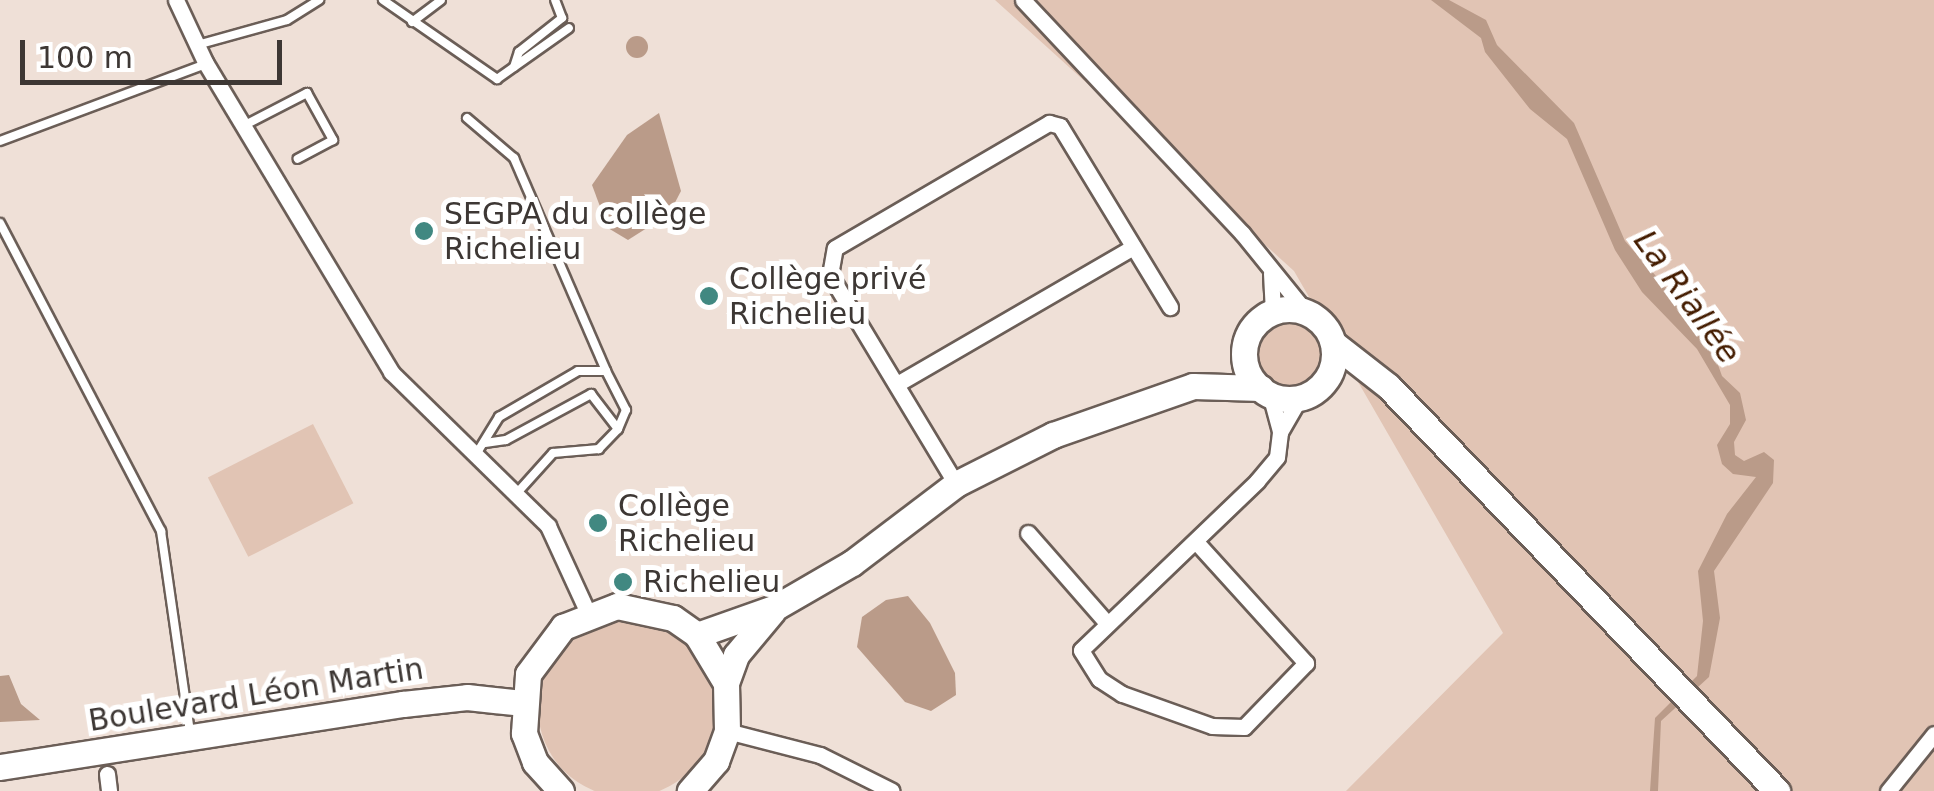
<!DOCTYPE html>
<html>
<head>
<meta charset="utf-8">
<style>
	body { margin:0 }
	#map { position:relative; width:1934px; height:791px; overflow:hidden; background:#efe0d7; font-family:"DejaVu Sans",sans-serif }
	div>[style] { position:absolute }
	.green>* { inset:0; background:#e1c4b4; transform-origin:0 0 }
	.round { border-radius:50% }
	.forest>* { inset:0; background:#b99b89 }
	.water>* { inset:0; background:#ba9b89 }
	.roads { filter:drop-shadow(2px 0 #6b5e57) drop-shadow(-2px 0 #6b5e57) drop-shadow(0 2px #6b5e57) drop-shadow(0 -2px #6b5e57) }
	.lane>* { height:8px; margin:-4px; padding:0 4px; transform-origin:4px; border-radius:4px; background:#fff }
	.street>* { height:15px; margin:-7.5px; padding:0 7.5px; transform-origin:7.5px; border-radius:7.5px; background:#fff }
	.primary>* { height:25px; margin:-12.5px; padding:0 12.5px; transform-origin:12.5px; border-radius:12.5px; background:#fff }
	.primary>.ring { margin:-12.5px; padding:0; box-sizing:content-box; background:none; border:25px solid #fff; border-radius:50% }
	.dots>* { width:28px; height:28px; translate:-50% -50%; box-sizing:border-box; border:5px solid #fff; border-radius:50% }
	span { translate:-50% -50%; white-space:nowrap; text-align:center; line-height:1.15; -webkit-text-stroke:10px #fff; paint-order:stroke }
	.poi-label { font-size:30px; color:#3d3734 }
	.left { translate:0 -50%; text-align:left }
	.street-label { font-size:30px; color:#3d3734 }
	.water-label { font-size:32px; color:#441c00; font-style:italic }
	.scale { position:absolute; left:20px; top:40px; width:262px; height:45px; box-sizing:border-box; border:5px solid #3d3734; border-top:0; padding-left:12px; font-size:30px; line-height:35px; white-space:nowrap; color:#3d3734; -webkit-text-stroke:8px #fff; paint-order:stroke }
</style>
</head>
<body>
<div id="map">
	<div class="green">
		<i style="clip-path:polygon(995px 0,1934px 0,1934px 791px,1346px 791px,1503px 633px,1294px 271px)"></i>
		<i class="round" style="left:1254px;top:319px;width:68px;height:68px"></i>
		<i style="left:313px;top:424px;width:89px;height:118px;rotate:63deg"></i>
		<i class="round" style="left:538px;top:619px;width:178px;height:178px"></i>
	</div>
	<div class="forest">
		<i style="clip-path:polygon(9px 675px,21px 704px,40px 720px,0 722px,0 676px)"></i>
	</div>
	<div class="water">
		<i style="clip-path:polygon(1431px 0,1449px 0,1486px 20px,1497px 45px,1574px 123px,1625px 241px,1686px 310px,1690px 326px,1708px 337px,1722px 376px,1740px 393px,1746px 420px,1734px 442px,1735px 455px,1744px 461px,1764px 452px,1774px 460px,1773px 483px,1714px 571px,1720px 618px,1709px 677px,1661px 721px,1658px 791px,1650px 791px,1655px 718px,1697px 676px,1703px 621px,1698px 571px,1727px 514px,1756px 477px,1733px 474px,1722px 464px,1717px 445px,1730px 424px,1730px 405px,1697px 349px,1642px 292px,1615px 250px,1567px 139px,1530px 109px,1485px 52px,1481px 38px)"></i>
		<i class="round" style="left:626px;top:36px;width:22px;height:22px"></i>
		<i style="clip-path:polygon(659px 113px,681px 191px,669px 214px,628px 240px,608px 228px,592px 185px,627px 135px)"></i>
		<i style="clip-path:polygon(908px 596px,930px 623px,955px 673px,956px 695px,931px 711px,905px 702px,857px 647px,862px 617px,886px 600px)"></i>
	</div>
	<div class="roads">
		<div class="lane">
			<i style="left:383px;top:0;width:139px;rotate:34.7deg"></i>
			<i style="left:497px;top:79px;width:88px;rotate:-35.3deg"></i>
			<i style="left:412px;top:22px;width:36px;rotate:-37deg"></i>
			<i style="left:197px;top:45px;width:93px;rotate:-15.5deg"></i>
			<i style="left:287px;top:20px;width:38px;rotate:-32deg"></i>
			<i style="left:514px;top:67px;width:16px;rotate:-72deg"></i>
			<i style="left:519px;top:52px;width:55px;rotate:-38.3deg"></i>
			<i style="left:562px;top:18px;width:19px;rotate:-111deg"></i>
			<i style="left:467px;top:118px;width:62px;rotate:40.4deg"></i>
			<i style="left:514px;top:158px;width:232px;rotate:66.6deg"></i>
			<i style="left:245px;top:125px;width:70px;rotate:-27.3deg"></i>
			<i style="left:307px;top:93px;width:54px;rotate:61deg"></i>
			<i style="left:333px;top:140px;width:40px;rotate:152deg"></i>
			<i style="left:0;top:141px;width:220px;rotate:-20.5deg"></i>
			<i style="left:0;top:223px;width:348px;rotate:62.4deg"></i>
			<i style="left:161px;top:531px;width:203px;rotate:81.8deg"></i>
			<i style="left:485px;top:443px;width:21px;rotate:-8deg"></i>
			<i style="left:506px;top:440px;width:97px;rotate:-28.4deg"></i>
			<i style="left:591px;top:394px;width:44px;rotate:52.4deg"></i>
			<i style="left:475px;top:456px;width:46px;rotate:-58.4deg"></i>
			<i style="left:499px;top:417px;width:91px;rotate:-30.2deg"></i>
			<i style="left:578px;top:371px;width:28px"></i>
			<i style="left:606px;top:371px;width:44px;rotate:62.9deg"></i>
			<i style="left:626px;top:410px;width:21px;rotate:113deg"></i>
			<i style="left:618px;top:429px;width:28px;rotate:134deg"></i>
			<i style="left:599px;top:449px;width:46px;rotate:175deg"></i>
			<i style="left:553px;top:453px;width:54px;rotate:132deg"></i>
		</div>
		<div class="street">
			<i style="left:176px;top:0;width:68px;rotate:64.9deg"></i>
			<i style="left:205px;top:62px;width:362px;rotate:59deg"></i>
			<i style="left:391px;top:372px;width:220px;rotate:44.4deg"></i>
			<i style="left:548px;top:526px;width:96px;rotate:65.3deg"></i>
			<i style="left:1023px;top:0;width:320px;rotate:46.8deg"></i>
			<i style="left:1242px;top:233px;width:102px;rotate:51deg"></i>
			<i style="left:1271px;top:273px;width:40px;rotate:87.1deg"></i>
			<i style="left:897px;top:384px;width:273px;rotate:-30.1deg"></i>
			<i style="left:1270px;top:394px;width:39px;rotate:75deg"></i>
			<i style="left:1280px;top:432px;width:39px;rotate:-60deg"></i>
			<i style="left:956px;top:484px;width:244px;rotate:-121.1deg"></i>
			<i style="left:830px;top:275px;width:27px;rotate:-80deg"></i>
			<i style="left:835px;top:248px;width:248px;rotate:-30.3deg"></i>
			<i style="left:1049px;top:123px;width:11px;rotate:15deg"></i>
			<i style="left:1060px;top:126px;width:212px;rotate:58.7deg"></i>
			<i style="left:1028px;top:533px;width:118px;rotate:48.8deg"></i>
			<i style="left:1198px;top:544px;width:161px;rotate:47.8deg"></i>
			<i style="left:1306px;top:663px;width:89px;rotate:134.1deg"></i>
			<i style="left:1244px;top:727px;width:32px;rotate:-178deg"></i>
			<i style="left:1212px;top:726px;width:96px;rotate:-160.4deg"></i>
			<i style="left:1122px;top:694px;width:27px;rotate:-147deg"></i>
			<i style="left:1099px;top:679px;width:34px;rotate:-122deg"></i>
			<i style="left:1081px;top:650px;width:244px;rotate:-43.8deg"></i>
			<i style="left:1257px;top:481px;width:31px;rotate:-50deg"></i>
			<i style="left:1277px;top:457px;width:25px;rotate:-83deg"></i>
			<i style="left:727px;top:731px;width:96px;rotate:14.5deg"></i>
			<i style="left:820px;top:755px;width:80px;rotate:26.6deg"></i>
			<i style="left:107px;top:774px;width:17px;rotate:83deg"></i>
			<i style="left:1888px;top:791px;width:73px;rotate:-51.1deg"></i>
		</div>
		<div class="primary">
			<i class="ring" style="left:1244px;top:309px;width:65px;height:65px"></i>
			<i style="left:1333px;top:343px;width:70px;rotate:38deg"></i>
			<i style="left:1388px;top:386px;width:562px;rotate:46.15deg"></i>
			<i style="left:697px;top:635px;width:84px;rotate:-19.5deg"></i>
			<i style="left:776px;top:607px;width:88px;rotate:-30.1deg"></i>
			<i style="left:852px;top:563px;width:131px;rotate:-37.2deg"></i>
			<i style="left:956px;top:484px;width:109px;rotate:-26.8deg"></i>
			<i style="left:1053px;top:435px;width:148px;rotate:-19.3deg"></i>
			<i style="left:1193px;top:386px;width:68px;rotate:1.7deg"></i>
			<i style="left:726px;top:683px;width:30px;rotate:-70deg"></i>
			<i style="left:736px;top:655px;width:56px;rotate:-50.1deg"></i>
			<i style="left:0;top:767px;width:408px;rotate:-8.9deg"></i>
			<i style="left:403px;top:704px;width:64px;rotate:-6.2deg"></i>
			<i style="left:467px;top:697px;width:55px;rotate:6.2deg"></i>
			<i style="left:561px;top:791px;width:39px;rotate:-132deg"></i>
			<i style="left:535px;top:762px;width:31px;rotate:-111deg"></i>
			<i style="left:524px;top:733px;width:59px;rotate:-86.1deg"></i>
			<i style="left:528px;top:674px;width:59px;rotate:-53.3deg"></i>
			<i style="left:563px;top:627px;width:58px;rotate:-21.3deg"></i>
			<i style="left:617px;top:606px;width:57px;rotate:12.1deg"></i>
			<i style="left:673px;top:618px;width:29px;rotate:35deg"></i>
			<i style="left:697px;top:635px;width:56px;rotate:58.9deg"></i>
			<i style="left:726px;top:683px;width:48px;rotate:88.8deg"></i>
			<i style="left:727px;top:731px;width:32px;rotate:110deg"></i>
			<i style="left:716px;top:761px;width:40px;rotate:131deg"></i>
		</div>
	</div>
	<div class="dots">
		<i style="left:424px;top:231px;background:#418881"></i>
		<i style="left:709px;top:296px;background:#418881"></i>
		<i style="left:598px;top:523px;background:#418881"></i>
		<i style="left:623px;top:582px;background:#418881"></i>
	</div>
	<div class="poi-label">
		<span class="left" style="left:444px;top:231px">SEGPA du collège<br>Richelieu</span>
		<span class="left" style="left:729px;top:296px">Collège privé<br>Richelieu</span>
		<span class="left" style="left:618px;top:523px">Collège<br>Richelieu</span>
		<span class="left" style="left:643px;top:582px">Richelieu</span>
	</div>
	<div class="street-label">
		<span style="left:256px;top:695px;rotate:-9deg">Boulevard Léon Martin</span>
	</div>
	<div class="water-label">
		<span style="left:1687px;top:297px;rotate:54deg">La Riallée</span>
	</div>
	<div class="scale">100 m</div>
</div>
</body>
</html>
